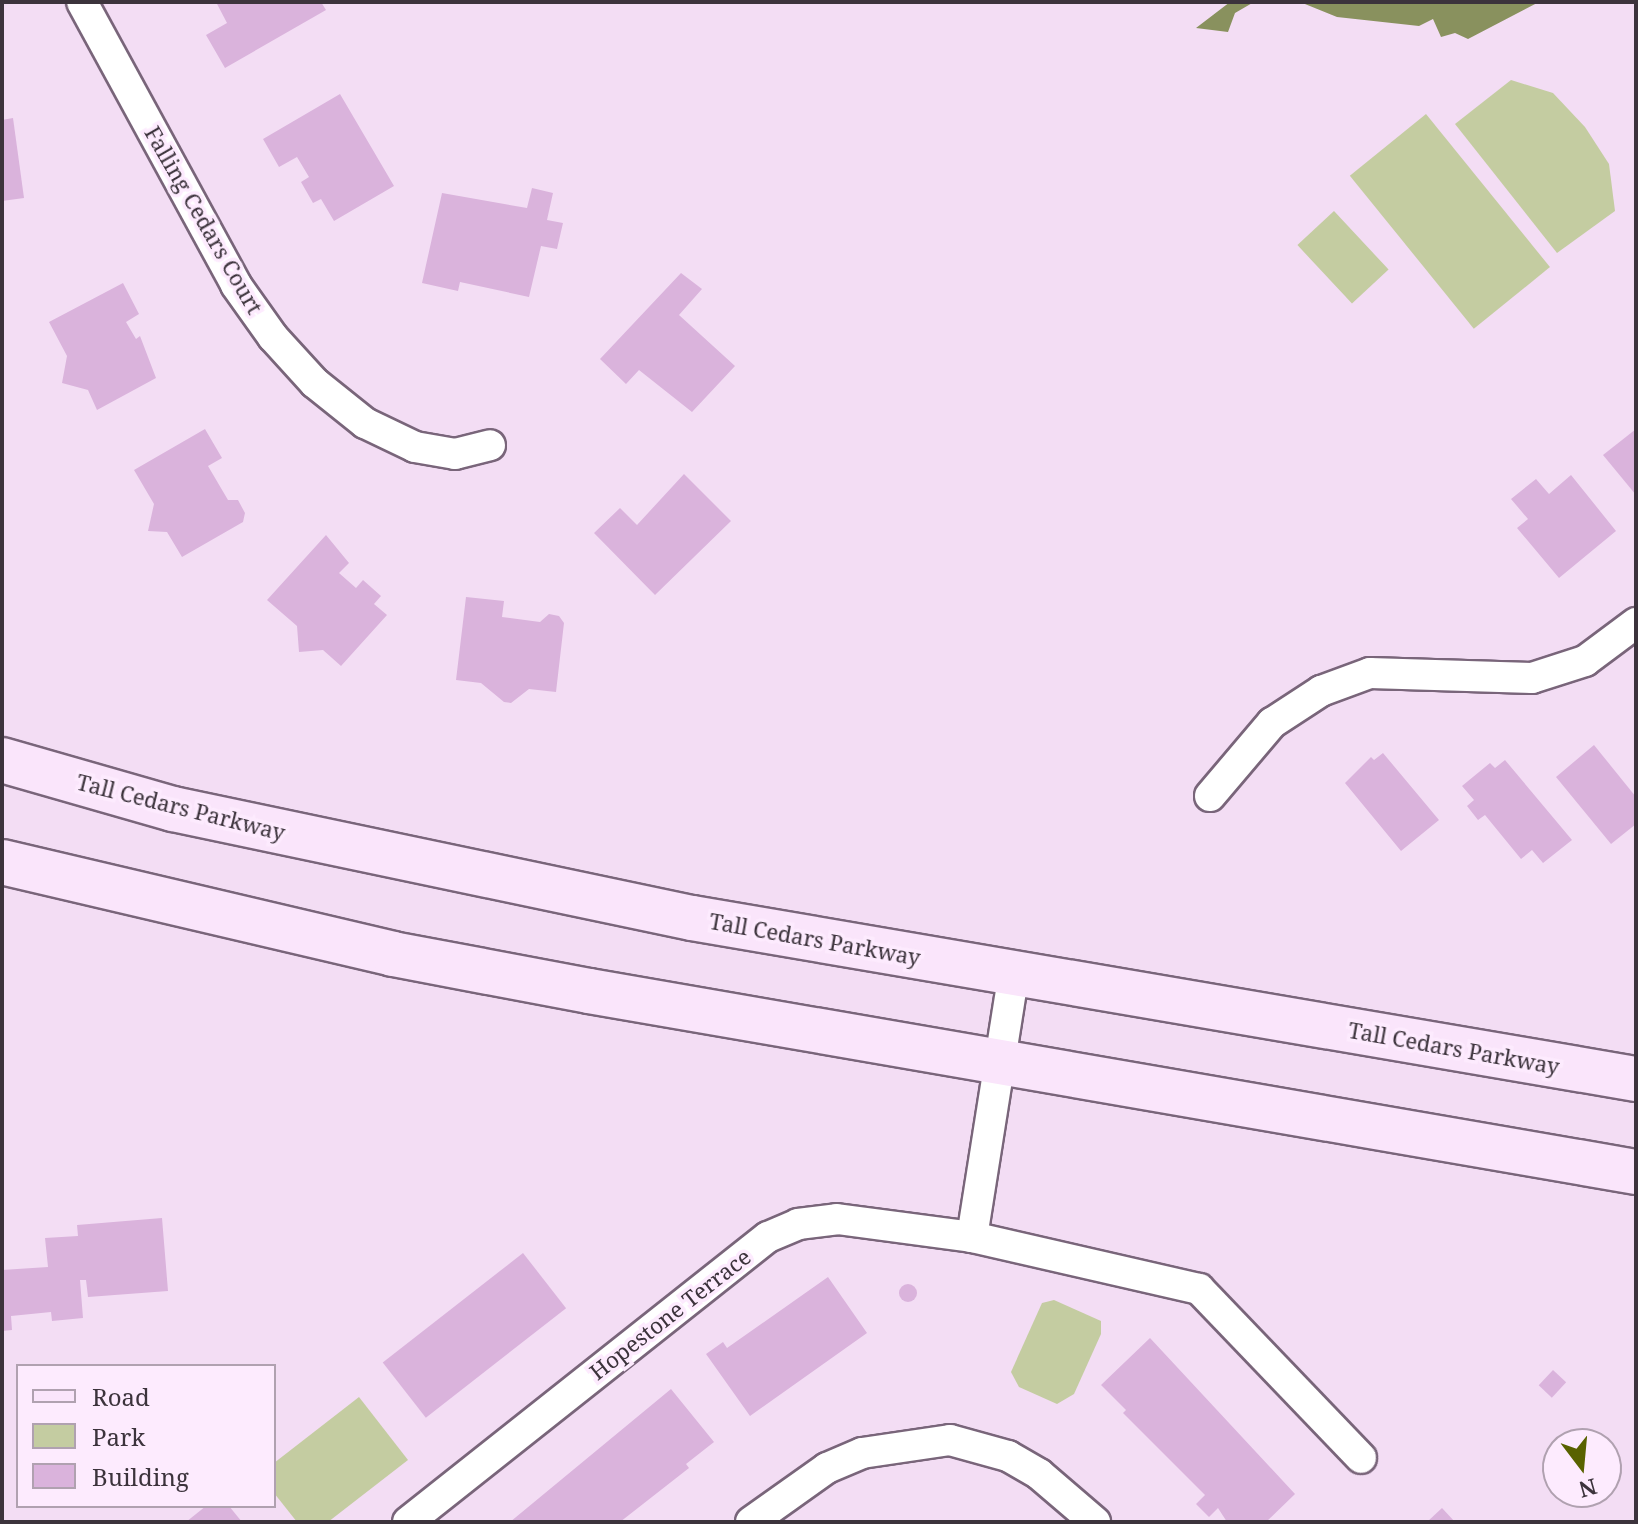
<!DOCTYPE html>
<html>
<head>
<meta charset="utf-8">
<style>
	body { margin:0 }
	#map { position:relative; width:1638px; height:1524px; overflow:hidden; background:#f3ddf4; font-family:"Noto Serif",serif }
	div>[style] { position:absolute }
	.green>* { inset:0; background:#c4cca1; transform-origin:0 0 }
	.water>* { inset:0; background:#89915e }
	.building>* { inset:0; background:#dab3dc; transform-origin:0 0 }
	.round { border-radius:50% }
	.roads { filter:drop-shadow(2px 0 #79657a) drop-shadow(-2px 0 #79657a) drop-shadow(0 2px #79657a) drop-shadow(0 -2px #79657a) }
	.street>* { height:30px; margin:-15px; padding:0 15px; transform-origin:15px; border-radius:15px; background:#fff }
	.secondary>* { height:44px; margin:-22px; padding:0 22px; transform-origin:22px; border-radius:22px; background:#fae5fb }
	span { translate:-50% -50%; white-space:nowrap; text-align:center; line-height:1.15; -webkit-text-stroke:7px #fdebfe; paint-order:stroke }
	.street-label { font-size:22px; color:#3c333c }
	.frame { position:absolute; inset:0; border:4px solid #3c333c; pointer-events:none }
	.legend { position:absolute; left:16px; top:1364px; width:260px; height:144px; box-sizing:border-box; background:#fdebfe; border:2px solid #b0a1b0; margin:0; padding:10px 14px; list-style:none; font-size:24px; color:#3c333c }
	.legend li { display:flex; align-items:center; gap:16px; height:40px }
	.legend b { width:40px; border:2px solid #b0a1b0 }
	.north { position:absolute; left:1542px; top:1428px; width:80px; height:80px; box-sizing:border-box; background:#fdebfe; border:2px solid #b0a1b0; border-radius:50%; rotate:164deg; font-size:22px; font-weight:700; line-height:32px; text-align:center; color:#3c333c }
	.north::after { content:''; display:block; margin:auto; width:28px; height:36px; background:#596200; clip-path:polygon(50% 0,100% 100%,50% 72%,0 100%) }
</style>
</head>
<body>
<div id="map">
	<div class="green">
		<i style="clip-path:polygon(1511px 80px,1553px 93px,1585px 127px,1609px 164px,1615px 211px,1557px 253px,1455px 124px)"></i>
		<i style="left:1426px;top:114px;width:197px;height:98px;rotate:51deg"></i>
		<i style="left:1334px;top:211px;width:80px;height:50px;rotate:47deg"></i>
		<i style="clip-path:polygon(1054px 1300px,1101px 1321px,1101px 1334px,1074px 1394px,1057px 1404px,1019px 1387px,1011px 1372px,1042px 1303px)"></i>
		<i style="clip-path:polygon(359px 1397px,408px 1460px,328px 1522px,297px 1522px,274px 1493px,274px 1463px)"></i>
	</div>
	<div class="water">
		<i style="clip-path:polygon(1230px 2px,1254px 2px,1235px 13px,1228px 32px,1196px 28px)"></i>
		<i style="clip-path:polygon(1300px 2px,1539px 2px,1468px 39px,1455px 33px,1441px 37px,1433px 19px,1419px 26px,1337px 17px)"></i>
	</div>
	<div class="building">
		<i style="clip-path:polygon(216px 2px,321px 2px,326px 10px,225px 68px,206px 35px,227px 23px)"></i>
		<i style="clip-path:polygon(340px 94px,394px 186px,334px 221px,321px 199px,313px 203px,301px 182px,309px 177px,297px 157px,279px 167px,263px 139px)"></i>
		<i style="clip-path:polygon(13px 118px,24px 198px,2px 201px,2px 120px)"></i>
		<i style="clip-path:polygon(532px 188px,553px 193px,547px 220px,563px 223px,557px 249px,541px 246px,529px 297px,460px 282px,458px 291px,422px 283px,442px 193px,527px 208px)"></i>
		<i style="clip-path:polygon(681px 273px,702px 289px,679px 315px,735px 366px,692px 412px,639px 370px,626px 384px,600px 359px)"></i>
		<i style="clip-path:polygon(123px 283px,139px 314px,126px 322px,136px 339px,140px 336px,156px 378px,97px 410px,88px 390px,62px 383px,67px 356px,49px 322px)"></i>
		<i style="clip-path:polygon(205px 429px,222px 458px,208px 466px,228px 500px,238px 500px,245px 513px,243px 522px,182px 557px,167px 532px,148px 531px,154px 504px,134px 470px)"></i>
		<i style="clip-path:polygon(1636px 429px,1636px 495px,1603px 455px)"></i>
		<i style="clip-path:polygon(684px 474px,731px 521px,655px 595px,594px 533px,620px 508px,637px 525px)"></i>
		<i style="clip-path:polygon(1571px 475px,1616px 531px,1559px 578px,1517px 528px,1528px 519px,1511px 499px,1536px 479px,1549px 494px)"></i>
		<i style="clip-path:polygon(326px 535px,349px 563px,339px 573px,356px 588px,363px 580px,381px 596px,374px 604px,387px 615px,341px 666px,323px 650px,299px 652px,297px 626px,267px 600px)"></i>
		<i style="clip-path:polygon(466px 597px,504px 601px,502px 617px,540px 622px,549px 614px,559px 616px,564px 623px,556px 692px,529px 689px,511px 703px,504px 702px,481px 683px,456px 680px)"></i>
		<i style="clip-path:polygon(1594px 745px,1636px 797px,1636px 824px,1611px 844px,1556px 777px)"></i>
		<i style="clip-path:polygon(1383px 753px,1439px 820px,1401px 851px,1345px 783px,1371px 757px,1374px 760px)"></i>
		<i style="clip-path:polygon(1505px 760px,1572px 840px,1543px 863px,1532px 850px,1521px 859px,1485px 815px,1478px 820px,1467px 806px,1474px 800px,1462px 786px,1490px 763px,1495px 768px)"></i>
		<i style="clip-path:polygon(162px 1218px,168px 1291px,88px 1297px,86px 1280px,80px 1280px,83px 1318px,52px 1321px,51px 1312px,11px 1316px,12px 1330px,2px 1331px,2px 1270px,48px 1267px,45px 1238px,78px 1236px,77px 1225px)"></i>
		<i style="left:523px;top:1253px;width:70px;height:178px;rotate:52deg"></i>
		<i style="clip-path:polygon(828px 1277px,867px 1333px,750px 1416px,706px 1354px,723px 1342px,727px 1348px)"></i>
		<i class="round" style="left:899px;top:1284px;width:18px;height:18px"></i>
		<i style="clip-path:polygon(1150px 1338px,1295px 1494px,1266px 1522px,1227px 1522px,1218px 1508px,1209px 1517px,1196px 1504px,1205px 1495px,1123px 1413px,1126px 1410px,1101px 1385px)"></i>
		<i style="left:1553px;top:1370px;width:18px;height:21px;rotate:43deg"></i>
		<i style="clip-path:polygon(671px 1389px,714px 1442px,686px 1464px,689px 1468px,620px 1522px,510px 1522px)"></i>
		<i style="clip-path:polygon(206px 1506px,229px 1506px,242px 1522px,186px 1522px)"></i>
		<i style="clip-path:polygon(1442px 1508px,1455px 1522px,1427px 1522px)"></i>
	</div>
	<div class="roads">
		<div class="street">
			<i style="left:82px;top:2px;width:322px;rotate:61.4deg"></i>
			<i style="left:236px;top:285px;width:64px;rotate:54.6deg"></i>
			<i style="left:273px;top:337px;width:62px;rotate:47.6deg"></i>
			<i style="left:315px;top:383px;width:64px;rotate:38.7deg"></i>
			<i style="left:365px;top:423px;width:55px;rotate:25.6deg"></i>
			<i style="left:415px;top:447px;width:41px;rotate:9.9deg"></i>
			<i style="left:455px;top:454px;width:36px;rotate:-14deg"></i>
			<i style="left:1210px;top:796px;width:96px;rotate:-49.7deg"></i>
			<i style="left:1272px;top:723px;width:59px;rotate:-33.1deg"></i>
			<i style="left:1321px;top:691px;width:52px;rotate:-20.2deg"></i>
			<i style="left:1370px;top:673px;width:162px;rotate:1.8deg"></i>
			<i style="left:1532px;top:678px;width:56px;rotate:-17.8deg"></i>
			<i style="left:1585px;top:661px;width:64px;rotate:-36.7deg"></i>
			<i style="left:972px;top:1237px;width:267px;rotate:-81deg"></i>
			<i style="left:408px;top:1522px;width:459px;rotate:-38.4deg"></i>
			<i style="left:768px;top:1237px;width:33px;rotate:-23deg"></i>
			<i style="left:798px;top:1224px;width:39px;rotate:-7deg"></i>
			<i style="left:837px;top:1219px;width:136px;rotate:7.6deg"></i>
			<i style="left:972px;top:1237px;width:233px;rotate:12.9deg"></i>
			<i style="left:1199px;top:1289px;width:234px;rotate:46.2deg"></i>
			<i style="left:751px;top:1522px;width:93px;rotate:-35.4deg"></i>
			<i style="left:827px;top:1468px;width:38px;rotate:-23deg"></i>
			<i style="left:862px;top:1453px;width:89px;rotate:-8.4deg"></i>
			<i style="left:950px;top:1440px;width:60px;rotate:15.4deg"></i>
			<i style="left:1008px;top:1456px;width:36px;rotate:30deg"></i>
			<i style="left:1039px;top:1474px;width:74px;rotate:40.6deg"></i>
		</div>
		<div class="secondary">
			<i style="left:2px;top:760px;width:178px;rotate:16deg"></i>
			<i style="left:173px;top:809px;width:530px;rotate:11.86deg"></i>
			<i style="left:692px;top:918px;width:958px;rotate:9.68deg"></i>
			<i style="left:2px;top:862px;width:402px;rotate:13.2deg"></i>
			<i style="left:393px;top:954px;width:199px;rotate:10.7deg"></i>
			<i style="left:589px;top:991px;width:1063px;rotate:9.81deg"></i>
		</div>
	</div>
	<div class="street-label">
		<span style="left:204px;top:220px;rotate:60deg">Falling Cedars Court</span>
		<span style="left:181px;top:807px;rotate:14deg">Tall Cedars Parkway</span>
		<span style="left:815px;top:939px;rotate:10deg">Tall Cedars Parkway</span>
		<span style="left:1454px;top:1048px;rotate:10deg">Tall Cedars Parkway</span>
		<span style="left:670px;top:1314px;rotate:-38deg">Hopestone Terrace</span>
	</div>
	<div class="frame"></div>
	<ul class="legend">
	<li><b style="height:10px;background:#fae5fb"></b>Road</li>
	<li><b style="height:22px;background:#c4cca1"></b>Park</li>
	<li><b style="height:22px;background:#dab3dc"></b>Building</li>
	</ul>
	<div class="north">N</div>
</div>
</body>
</html>
